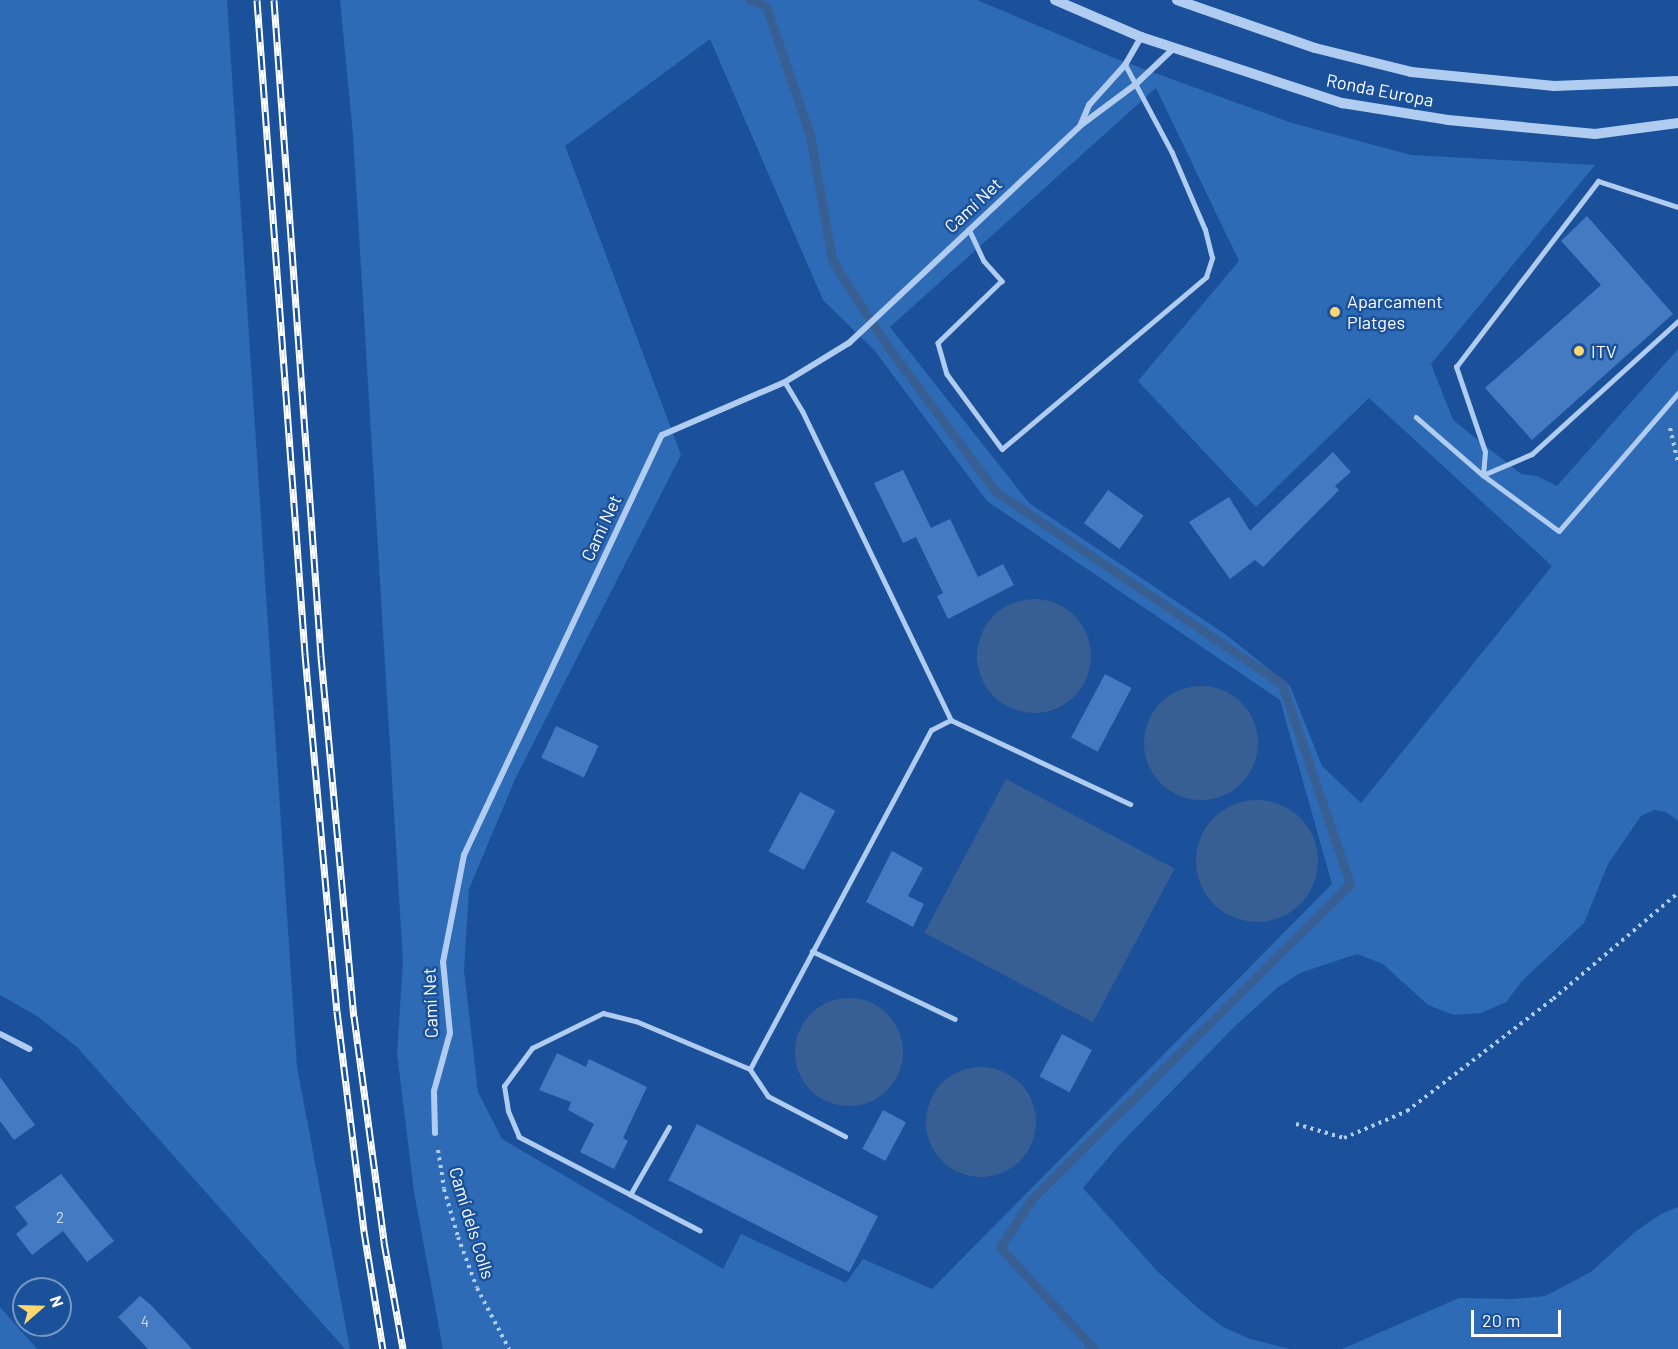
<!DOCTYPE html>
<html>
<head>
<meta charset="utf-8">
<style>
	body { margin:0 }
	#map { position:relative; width:1678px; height:1349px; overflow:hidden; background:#1a519a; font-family:Barlow,sans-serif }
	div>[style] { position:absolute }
	.green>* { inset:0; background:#2e6bb7 }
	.water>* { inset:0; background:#375f93; transform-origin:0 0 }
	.round { border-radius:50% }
	.stream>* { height:9px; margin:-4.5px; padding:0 4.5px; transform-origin:4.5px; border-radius:4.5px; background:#375f93 }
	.building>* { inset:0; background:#437ac1; transform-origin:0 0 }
	.path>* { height:4px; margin-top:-2px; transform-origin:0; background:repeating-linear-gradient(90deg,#b0cdf1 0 3px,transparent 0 7.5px) }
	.service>* { height:4.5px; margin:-2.25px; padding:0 2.25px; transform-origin:2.25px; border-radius:2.25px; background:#b0cdf1 }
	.minor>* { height:6px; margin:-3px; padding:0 3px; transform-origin:3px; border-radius:3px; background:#b0cdf1 }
	.tertiary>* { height:10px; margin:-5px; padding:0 5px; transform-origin:5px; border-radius:5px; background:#b0cdf1 }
	.rail>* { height:7px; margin-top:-3.5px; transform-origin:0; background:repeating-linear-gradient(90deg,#1a519a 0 14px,#fff 0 28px); box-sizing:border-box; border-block:2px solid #fff }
	.dots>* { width:16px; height:16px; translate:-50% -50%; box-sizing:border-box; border:3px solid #1a519a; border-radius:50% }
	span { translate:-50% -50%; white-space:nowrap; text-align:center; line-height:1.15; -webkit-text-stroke:5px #1a519a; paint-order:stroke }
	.number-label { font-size:15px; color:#d0def0 }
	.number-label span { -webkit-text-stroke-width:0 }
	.street-label { font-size:18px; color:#fff }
	.poi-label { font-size:18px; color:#fff }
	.left { translate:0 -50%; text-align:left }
	.north { position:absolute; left:12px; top:1277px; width:60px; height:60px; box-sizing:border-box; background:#1a519a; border:2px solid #7697c2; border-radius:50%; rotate:70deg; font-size:16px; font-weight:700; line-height:24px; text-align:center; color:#fff }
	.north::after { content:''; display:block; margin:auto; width:21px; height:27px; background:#ffd670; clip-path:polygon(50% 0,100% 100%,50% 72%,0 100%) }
	.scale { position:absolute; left:1471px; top:1310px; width:90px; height:27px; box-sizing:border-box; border:3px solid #fff; border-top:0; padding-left:8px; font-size:18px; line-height:21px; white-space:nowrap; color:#fff; -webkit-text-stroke:4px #1a519a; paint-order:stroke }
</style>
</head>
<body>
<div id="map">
	<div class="green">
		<i style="clip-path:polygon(0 0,227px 0,297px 1067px,350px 1349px,345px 1349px,77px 1047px,37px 1016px,0 995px)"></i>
		<i style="clip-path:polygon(evenodd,340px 0,977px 0,1114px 58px,1292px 123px,1411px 155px,1595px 165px,1431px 364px,1453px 420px,1521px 474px,1537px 476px,1557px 486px,1678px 349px,1678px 821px,1666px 812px,1654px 810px,1641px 816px,1608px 864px,1584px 923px,1523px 980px,1506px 1002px,1481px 1013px,1454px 1015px,1428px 1005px,1383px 964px,1357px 954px,1300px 973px,1277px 988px,1234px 1027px,1120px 1144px,1083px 1188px,1158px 1272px,1199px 1309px,1223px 1327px,1250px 1339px,1290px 1349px,443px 1349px,414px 1192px,397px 1053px,403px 962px,353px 135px,340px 0,710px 39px,823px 300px,875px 351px,987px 501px,1280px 700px,1332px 884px,932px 1289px,863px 1259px,846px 1283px,741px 1234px,723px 1269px,502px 1139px,478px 1092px,464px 970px,469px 889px,516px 777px,681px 455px,565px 146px,710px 39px,340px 0,1156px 88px,1239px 261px,1138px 381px,1256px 507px,1369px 398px,1552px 566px,1361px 803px,1322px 766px,1290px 686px,1225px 634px,1029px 503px,890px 327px,1156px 88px)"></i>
		<i style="clip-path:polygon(1678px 1207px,1678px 1349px,1342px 1349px,1459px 1298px,1514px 1299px,1545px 1296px,1591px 1272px,1635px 1232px,1661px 1214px)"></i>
		<i style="clip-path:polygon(0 1307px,37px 1349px,0 1349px)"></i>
	</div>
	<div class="water">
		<i class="round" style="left:977px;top:599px;width:114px;height:114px"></i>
		<i class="round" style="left:1144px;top:686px;width:114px;height:114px"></i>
		<i style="left:1006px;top:779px;width:191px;height:174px;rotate:28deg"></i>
		<i class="round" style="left:1196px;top:800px;width:122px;height:122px"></i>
		<i class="round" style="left:795px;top:998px;width:108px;height:108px"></i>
		<i class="round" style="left:926px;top:1067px;width:110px;height:110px"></i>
	</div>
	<div class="stream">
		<i style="left:750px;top:0;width:17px;rotate:21deg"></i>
		<i style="left:766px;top:6px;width:136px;rotate:71.2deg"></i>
		<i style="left:810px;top:135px;width:127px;rotate:80deg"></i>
		<i style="left:832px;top:260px;width:100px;rotate:57.3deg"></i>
		<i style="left:886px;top:344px;width:183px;rotate:53.4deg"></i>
		<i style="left:995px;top:491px;width:346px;rotate:33.9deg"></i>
		<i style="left:1282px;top:684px;width:211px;rotate:71.2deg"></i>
		<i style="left:1350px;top:884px;width:449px;rotate:135.3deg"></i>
		<i style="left:1031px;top:1200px;width:56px;rotate:123.4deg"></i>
		<i style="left:1000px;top:1247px;width:139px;rotate:47.3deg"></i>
	</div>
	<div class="building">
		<i style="clip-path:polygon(1587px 216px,1673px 314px,1532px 440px,1485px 388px,1601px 285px,1561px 241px)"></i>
		<i style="clip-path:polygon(1333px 452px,1351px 472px,1335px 486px,1339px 490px,1263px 567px,1255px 560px,1230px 579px,1189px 522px,1229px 497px,1250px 531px)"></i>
		<i style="clip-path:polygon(903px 470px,931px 528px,950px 519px,978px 577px,1003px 564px,1014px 585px,948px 619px,937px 596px,943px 593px,916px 537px,903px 543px,874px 483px)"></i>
		<i style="left:1108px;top:490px;width:44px;height:41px;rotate:36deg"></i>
		<i style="left:1105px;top:674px;width:30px;height:72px;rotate:28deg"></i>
		<i style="left:556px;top:726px;width:47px;height:35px;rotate:25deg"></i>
		<i style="left:800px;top:792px;width:40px;height:67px;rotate:28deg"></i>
		<i style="clip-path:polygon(892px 851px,923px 868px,908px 896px,924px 904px,913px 927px,866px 902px)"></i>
		<i style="left:1062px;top:1034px;width:34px;height:48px;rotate:28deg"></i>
		<i style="clip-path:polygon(557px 1053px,586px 1067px,589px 1059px,647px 1087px,623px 1138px,628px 1141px,614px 1169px,580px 1152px,594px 1124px,568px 1110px,571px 1102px,539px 1090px)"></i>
		<i style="clip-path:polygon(0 1077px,35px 1125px,14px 1140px,0 1121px)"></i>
		<i style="left:883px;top:1110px;width:26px;height:44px;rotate:28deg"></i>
		<i style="left:697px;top:1124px;width:203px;height:63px;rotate:27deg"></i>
		<i style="clip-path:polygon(61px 1174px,114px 1241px,87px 1262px,63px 1231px,32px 1255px,16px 1234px,28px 1224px,15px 1207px)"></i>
		<i style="clip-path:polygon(140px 1296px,151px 1305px,192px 1349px,148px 1349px,118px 1317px)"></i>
	</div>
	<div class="path">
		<i style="left:1670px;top:428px;width:35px;rotate:77deg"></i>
		<i style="left:1296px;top:1124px;width:50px;rotate:16.3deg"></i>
		<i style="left:1344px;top:1138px;width:69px;rotate:-23.2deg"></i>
		<i style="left:1407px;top:1111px;width:184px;rotate:-37.5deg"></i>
		<i style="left:1553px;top:999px;width:164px;rotate:-40.3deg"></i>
		<i style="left:438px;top:1150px;width:39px;rotate:81deg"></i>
		<i style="left:444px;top:1189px;width:50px;rotate:73.7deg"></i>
		<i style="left:458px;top:1237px;width:54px;rotate:69.6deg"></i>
		<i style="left:477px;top:1288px;width:69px;rotate:62.3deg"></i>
	</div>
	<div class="service">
		<i style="left:969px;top:229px;width:35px;rotate:65deg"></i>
		<i style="left:984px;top:261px;width:27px;rotate:48deg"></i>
		<i style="left:1002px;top:281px;width:89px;rotate:135.9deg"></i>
		<i style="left:938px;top:343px;width:32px;rotate:74deg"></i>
		<i style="left:947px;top:374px;width:93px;rotate:53.7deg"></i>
		<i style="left:1002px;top:449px;width:267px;rotate:-40.1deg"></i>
		<i style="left:1206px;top:277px;width:20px;rotate:-72deg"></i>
		<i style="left:1212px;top:258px;width:29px;rotate:-104deg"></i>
		<i style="left:1205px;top:230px;width:84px;rotate:-113.2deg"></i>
		<i style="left:1172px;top:153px;width:100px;rotate:-118.1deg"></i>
		<i style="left:785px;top:382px;width:35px;rotate:59deg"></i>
		<i style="left:803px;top:412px;width:342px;rotate:64.3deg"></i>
		<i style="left:951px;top:720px;width:198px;rotate:25.1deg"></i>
		<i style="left:1416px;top:417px;width:89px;rotate:40.9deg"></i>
		<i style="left:1483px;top:475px;width:94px;rotate:36.4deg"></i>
		<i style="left:1559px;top:531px;width:182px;rotate:-49.2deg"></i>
		<i style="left:1483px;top:475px;width:23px;rotate:-85deg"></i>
		<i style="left:1485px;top:452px;width:90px;rotate:-108.8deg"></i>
		<i style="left:1456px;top:367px;width:234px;rotate:-52.6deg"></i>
		<i style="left:1598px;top:181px;width:84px;rotate:18deg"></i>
		<i style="left:1483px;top:475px;width:53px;rotate:-23.2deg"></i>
		<i style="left:1532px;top:454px;width:197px;rotate:-42.3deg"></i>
		<i style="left:812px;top:951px;width:158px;rotate:25.4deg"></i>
		<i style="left:750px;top:1069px;width:32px;rotate:56deg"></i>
		<i style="left:768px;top:1096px;width:87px;rotate:27.5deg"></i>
		<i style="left:630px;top:1195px;width:78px;rotate:-60.2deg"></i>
		<i style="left:700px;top:1231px;width:204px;rotate:-152.6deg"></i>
		<i style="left:519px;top:1137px;width:28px;rotate:-113deg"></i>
		<i style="left:508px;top:1111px;width:25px;rotate:-99deg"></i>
		<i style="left:504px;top:1086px;width:47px;rotate:-53.6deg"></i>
		<i style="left:532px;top:1048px;width:79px;rotate:-26.2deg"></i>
		<i style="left:603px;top:1013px;width:34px;rotate:14deg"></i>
		<i style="left:636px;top:1021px;width:124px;rotate:22.8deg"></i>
		<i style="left:750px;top:1069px;width:384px;rotate:-61.9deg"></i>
		<i style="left:931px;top:730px;width:22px;rotate:-27deg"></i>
	</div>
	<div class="minor">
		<i style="left:1081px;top:124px;width:21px;rotate:-67deg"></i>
		<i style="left:1089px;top:105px;width:54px;rotate:-48deg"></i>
		<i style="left:1125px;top:65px;width:32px;rotate:-60deg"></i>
		<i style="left:0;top:1034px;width:33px;rotate:27deg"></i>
		<i style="left:435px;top:1133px;width:42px;rotate:-91.4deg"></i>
		<i style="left:434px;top:1091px;width:60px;rotate:-74.6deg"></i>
		<i style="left:450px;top:1033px;width:71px;rotate:-95.6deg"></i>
		<i style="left:443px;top:962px;width:109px;rotate:-78.9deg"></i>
		<i style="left:464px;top:855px;width:464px;rotate:-64.8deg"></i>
		<i style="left:662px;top:435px;width:134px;rotate:-23.3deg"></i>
		<i style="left:785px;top:382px;width:75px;rotate:-31.4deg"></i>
		<i style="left:849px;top:343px;width:318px;rotate:-43.2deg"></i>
		<i style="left:1081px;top:125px;width:69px;rotate:-36.7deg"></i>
		<i style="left:1136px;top:84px;width:52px;rotate:-43.5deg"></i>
	</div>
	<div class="tertiary">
		<i style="left:1055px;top:0;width:94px;rotate:23.3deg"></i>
		<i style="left:1141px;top:37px;width:212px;rotate:18.2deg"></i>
		<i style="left:1342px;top:103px;width:107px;rotate:9.1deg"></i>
		<i style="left:1448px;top:120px;width:148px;rotate:5.4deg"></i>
		<i style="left:1595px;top:134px;width:84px;rotate:-7.5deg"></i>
		<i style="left:1177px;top:0;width:146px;rotate:19.2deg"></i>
		<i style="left:1315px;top:48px;width:99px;rotate:14deg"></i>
		<i style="left:1411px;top:72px;width:144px;rotate:5.6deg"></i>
		<i style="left:1554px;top:86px;width:124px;rotate:-2.3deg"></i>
	</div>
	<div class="rail">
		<i style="left:257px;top:0;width:656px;rotate:85.8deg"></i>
		<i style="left:305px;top:654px;width:358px;rotate:84.9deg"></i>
		<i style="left:337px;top:1011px;width:222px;rotate:83deg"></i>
		<i style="left:364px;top:1231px;width:120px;rotate:80.9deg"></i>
		<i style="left:274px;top:0;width:658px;rotate:85.9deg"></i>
		<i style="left:321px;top:656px;width:362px;rotate:84.8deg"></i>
		<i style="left:354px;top:1016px;width:228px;rotate:82.4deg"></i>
		<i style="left:384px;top:1242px;width:109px;rotate:79.9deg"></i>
	</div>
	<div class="dots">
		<i style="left:1335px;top:312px;background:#ffd670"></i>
		<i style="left:1579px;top:351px;background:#ffd670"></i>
	</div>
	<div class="number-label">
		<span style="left:60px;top:1218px">2</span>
		<span style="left:145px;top:1322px">4</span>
	</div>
	<div class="street-label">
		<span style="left:1380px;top:90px;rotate:11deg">Ronda Europa</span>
		<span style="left:973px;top:205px;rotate:-43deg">Camí Net</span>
		<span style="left:601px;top:528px;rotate:-65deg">Camí Net</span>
		<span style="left:430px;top:1003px;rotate:-92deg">Camí Net</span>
		<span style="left:472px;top:1223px;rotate:73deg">Camí dels Colls</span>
	</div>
	<div class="poi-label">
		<span class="left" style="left:1347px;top:312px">Aparcament<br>Platges</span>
		<span class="left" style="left:1591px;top:351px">ITV</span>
	</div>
	<div class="north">N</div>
	<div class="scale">20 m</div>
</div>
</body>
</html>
